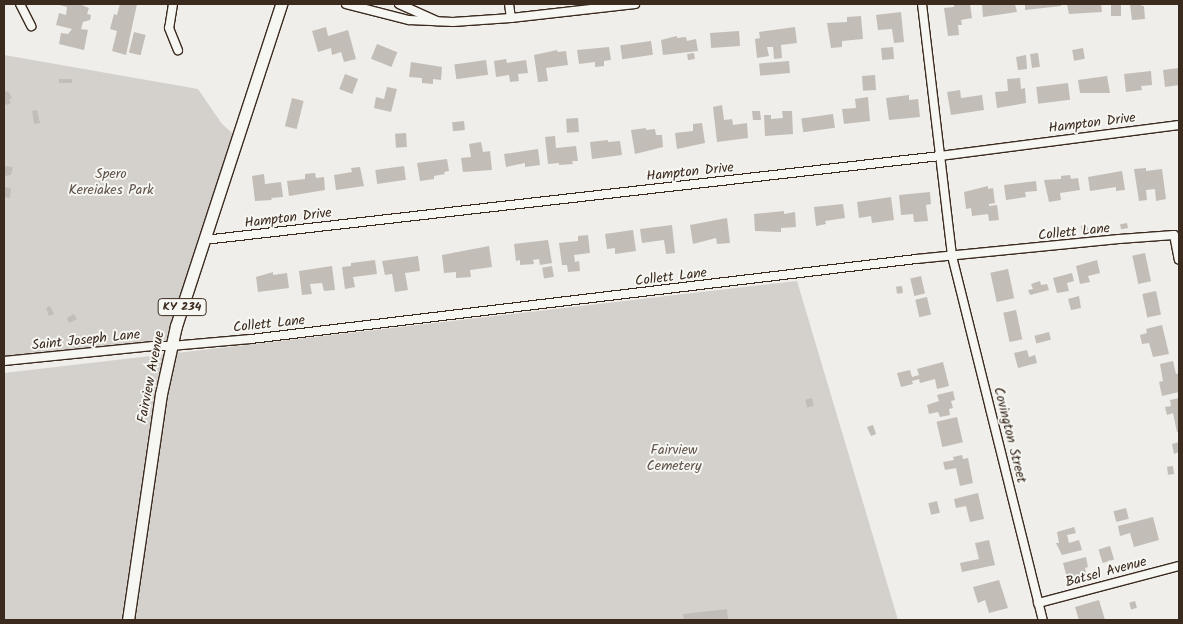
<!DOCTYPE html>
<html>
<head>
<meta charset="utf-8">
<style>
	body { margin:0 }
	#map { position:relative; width:1183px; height:624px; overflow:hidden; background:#efeeea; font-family:Kalam,sans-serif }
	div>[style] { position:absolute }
	.green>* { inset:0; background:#d4d1cc }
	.building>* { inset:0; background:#c2bdb7; transform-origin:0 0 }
	.roads { filter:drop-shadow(1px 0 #3b2a1e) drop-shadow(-1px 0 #3b2a1e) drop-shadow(0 1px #3b2a1e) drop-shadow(0 -1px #3b2a1e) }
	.minor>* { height:8px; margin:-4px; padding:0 4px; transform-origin:4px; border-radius:4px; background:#f6f6f2 }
	.primary>* { height:11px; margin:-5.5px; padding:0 5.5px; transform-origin:5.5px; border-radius:5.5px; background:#f6f6f2 }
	span { translate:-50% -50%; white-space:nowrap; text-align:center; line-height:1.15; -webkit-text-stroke:4px #f6f6f2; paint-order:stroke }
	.shield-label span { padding:1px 4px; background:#f6f6f2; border:1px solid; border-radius:4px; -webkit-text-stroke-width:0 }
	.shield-label { font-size:12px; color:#3b2a1e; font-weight:700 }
	.street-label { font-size:14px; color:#3b2a1e }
	.park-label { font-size:14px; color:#61544a }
	.frame { position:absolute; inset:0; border:5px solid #3b2a1e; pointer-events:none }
</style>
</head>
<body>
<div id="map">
	<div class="green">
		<i style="clip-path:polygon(4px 55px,198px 89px,222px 124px,238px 138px,171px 346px,4px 361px)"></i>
		<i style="clip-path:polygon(797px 281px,898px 620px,4px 620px,4px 373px)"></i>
	</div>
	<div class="building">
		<i style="clip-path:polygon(56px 4px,79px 4px,89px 8px,87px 14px,91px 15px,90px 20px,83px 22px,81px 29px,88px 30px,84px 50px,59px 44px,61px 33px,68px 34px,72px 29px,56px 25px,59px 13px,66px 15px,67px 7px)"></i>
		<i style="clip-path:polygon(120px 4px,137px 4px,126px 55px,112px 51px,117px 31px,110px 29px,114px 14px,117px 15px)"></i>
		<i style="clip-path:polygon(954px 4px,970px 4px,972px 18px,961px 20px,962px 25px,958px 25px,959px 35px,948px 36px,944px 8px,954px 7px)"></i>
		<i style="clip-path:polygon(982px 4px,1015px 4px,1017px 12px,983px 17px)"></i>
		<i style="clip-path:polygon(1025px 4px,1061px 4px,1061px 6px,1025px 10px)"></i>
		<i style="clip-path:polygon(1067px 4px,1101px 4px,1102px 12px,1069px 14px)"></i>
		<i style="left:1111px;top:4px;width:10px;height:12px"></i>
		<i style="clip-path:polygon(1130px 4px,1141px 4px,1142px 6px,1144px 6px,1145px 19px,1132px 20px)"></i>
		<i style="clip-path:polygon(901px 12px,904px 42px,894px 43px,892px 29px,878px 30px,876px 15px)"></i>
		<i style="clip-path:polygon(861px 16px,863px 39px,842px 41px,842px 47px,831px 48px,827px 23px,847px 22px,847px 17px)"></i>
		<i style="clip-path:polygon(326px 27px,328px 36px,348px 30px,356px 59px,344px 62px,341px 52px,332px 55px,331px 48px,318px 52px,312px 31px)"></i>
		<i style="clip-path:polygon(795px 27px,797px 43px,781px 45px,782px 58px,774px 59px,773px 47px,767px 47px,769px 56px,757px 58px,755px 39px,760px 38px,759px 32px)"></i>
		<i style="left:739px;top:31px;width:15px;height:29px;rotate:86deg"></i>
		<i style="left:134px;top:32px;width:12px;height:21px;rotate:14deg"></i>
		<i style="clip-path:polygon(677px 36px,677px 38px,686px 37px,687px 41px,696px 39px,698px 51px,663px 55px,661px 40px)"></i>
		<i style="left:651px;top:41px;width:14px;height:31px;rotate:82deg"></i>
		<i style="left:377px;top:44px;width:22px;height:16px;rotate:22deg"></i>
		<i style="clip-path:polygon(609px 47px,611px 60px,604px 61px,604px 66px,595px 67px,595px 62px,579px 64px,577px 50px)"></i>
		<i style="left:893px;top:47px;width:12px;height:12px;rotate:85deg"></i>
		<i style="left:1083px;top:48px;width:11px;height:11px;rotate:80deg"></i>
		<i style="clip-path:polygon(557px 50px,558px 52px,566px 51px,568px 65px,546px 68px,548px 81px,538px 82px,534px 55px)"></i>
		<i style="left:694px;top:53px;width:6px;height:7px;rotate:81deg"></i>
		<i style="left:1038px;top:53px;width:14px;height:8px;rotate:82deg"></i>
		<i style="clip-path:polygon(1026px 55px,1027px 69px,1018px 70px,1016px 57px)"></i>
		<i style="clip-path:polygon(506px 59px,507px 63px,526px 60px,528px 73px,518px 74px,519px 81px,510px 82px,509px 75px,496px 77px,494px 61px)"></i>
		<i style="left:486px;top:60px;width:15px;height:32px;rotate:82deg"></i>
		<i style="left:789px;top:61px;width:12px;height:30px;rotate:85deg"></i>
		<i style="clip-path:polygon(411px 62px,442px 67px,441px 80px,433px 79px,433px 84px,422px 83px,422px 78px,409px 77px)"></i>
		<i style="clip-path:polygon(1179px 68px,1179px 85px,1165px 87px,1163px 70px)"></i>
		<i style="clip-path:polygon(1151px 71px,1152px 85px,1141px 86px,1142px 90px,1126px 92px,1124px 74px)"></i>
		<i style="left:345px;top:74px;width:14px;height:16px;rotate:21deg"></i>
		<i style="left:875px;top:75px;width:15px;height:13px;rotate:86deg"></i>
		<i style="clip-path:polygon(1107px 76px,1110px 93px,1080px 93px,1078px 80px)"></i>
		<i style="clip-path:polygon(1020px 78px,1021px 89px,1025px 88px,1026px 103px,997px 108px,995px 92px,1008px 91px,1007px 79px)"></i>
		<i style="left:59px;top:79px;width:13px;height:4px"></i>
		<i style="left:1068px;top:83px;width:17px;height:32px;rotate:83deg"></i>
		<i style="clip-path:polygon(387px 87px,397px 89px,391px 112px,374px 108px,376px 97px,384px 99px)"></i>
		<i style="clip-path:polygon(4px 88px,6px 92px,8px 91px,12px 98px,9px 99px,11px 103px,7px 105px,4px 102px)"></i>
		<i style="clip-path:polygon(960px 90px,961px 98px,982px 95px,984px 110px,951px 115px,947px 92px)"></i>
		<i style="clip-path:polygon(909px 95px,909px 100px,918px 99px,920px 117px,889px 120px,886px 98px)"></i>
		<i style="clip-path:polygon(868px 97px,870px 121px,844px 124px,842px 109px,856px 108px,855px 99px)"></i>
		<i style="left:292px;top:98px;width:12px;height:29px;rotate:14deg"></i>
		<i style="clip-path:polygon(722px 105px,724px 120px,732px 119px,733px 125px,747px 123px,748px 138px,717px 142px,713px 107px)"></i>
		<i style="clip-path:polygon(37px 110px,40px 123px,34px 124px,32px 111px)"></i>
		<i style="clip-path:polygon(752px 111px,760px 111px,761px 120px,753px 120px)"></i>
		<i style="clip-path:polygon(782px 111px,792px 111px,793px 134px,765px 136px,764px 115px,771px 115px,771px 119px,783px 118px)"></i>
		<i style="left:833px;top:114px;width:14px;height:32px;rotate:82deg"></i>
		<i style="left:578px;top:118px;width:14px;height:12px;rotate:86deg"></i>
		<i style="left:464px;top:121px;width:9px;height:12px;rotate:84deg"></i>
		<i style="clip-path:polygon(702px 123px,705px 143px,677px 149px,675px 133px,693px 131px,693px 124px)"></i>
		<i style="clip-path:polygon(646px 128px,646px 130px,655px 129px,656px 135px,662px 135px,663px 147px,635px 154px,631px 130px)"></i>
		<i style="left:406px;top:133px;width:14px;height:11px;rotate:86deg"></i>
		<i style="clip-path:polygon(555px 136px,556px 148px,576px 146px,578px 161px,572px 161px,573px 164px,559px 165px,559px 163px,548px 164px,545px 137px)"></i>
		<i style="clip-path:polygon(608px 140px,608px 142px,620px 141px,622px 155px,592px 159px,590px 142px)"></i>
		<i style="clip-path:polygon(481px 142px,483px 152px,490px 151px,492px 170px,463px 172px,461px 158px,471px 157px,469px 144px)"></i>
		<i style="clip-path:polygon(538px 149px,540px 165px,525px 167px,525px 163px,506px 167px,504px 154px)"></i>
		<i style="clip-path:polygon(447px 159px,449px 171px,444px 172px,445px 174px,434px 176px,434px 179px,420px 181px,417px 163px)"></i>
		<i style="clip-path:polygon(4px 166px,13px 167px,11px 175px,4px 176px)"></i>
		<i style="left:404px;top:166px;width:14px;height:29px;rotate:82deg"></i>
		<i style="clip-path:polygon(360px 167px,364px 186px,336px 190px,334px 175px,352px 172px,351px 168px)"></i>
		<i style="clip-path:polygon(1146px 168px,1146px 171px,1162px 169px,1166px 199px,1156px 201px,1155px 189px,1146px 190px,1147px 200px,1139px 201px,1134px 169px)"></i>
		<i style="clip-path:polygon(1122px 171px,1125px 190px,1116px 191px,1116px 187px,1090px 191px,1088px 177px)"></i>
		<i style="clip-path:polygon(315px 173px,316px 178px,324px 177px,325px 190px,289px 196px,287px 181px,305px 179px,305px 174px)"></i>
		<i style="clip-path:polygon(264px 174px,265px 184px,281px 182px,283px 197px,271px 198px,272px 200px,255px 201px,252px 176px)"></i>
		<i style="clip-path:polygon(1070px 175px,1071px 179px,1078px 178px,1080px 190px,1060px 193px,1061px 200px,1049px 202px,1044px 180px,1061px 179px,1061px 176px)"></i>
		<i style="clip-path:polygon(1036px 181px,1037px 191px,1025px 192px,1026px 197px,1006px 200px,1004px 185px)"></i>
		<i style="clip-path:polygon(988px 186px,988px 189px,993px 188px,995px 203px,989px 204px,989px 206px,997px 205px,999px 220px,989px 221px,988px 214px,972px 216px,971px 208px,966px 209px,964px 192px)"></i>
		<i style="clip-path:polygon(4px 187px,11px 188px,10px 198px,4px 197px)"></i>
		<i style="clip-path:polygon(930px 192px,931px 204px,926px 205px,928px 221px,914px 222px,913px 214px,901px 215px,899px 195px)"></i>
		<i style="clip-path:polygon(891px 197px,894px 220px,872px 223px,871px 216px,859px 218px,857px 202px)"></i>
		<i style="clip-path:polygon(843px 204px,845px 218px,825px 221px,826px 224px,816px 226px,814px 207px)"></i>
		<i style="clip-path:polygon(784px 211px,784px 214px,795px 212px,796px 227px,781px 228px,781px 232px,755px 231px,754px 214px)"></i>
		<i style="clip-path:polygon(727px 218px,730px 243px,717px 244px,716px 238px,693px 244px,690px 225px)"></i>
		<i style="left:1127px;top:223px;width:5px;height:7px;rotate:79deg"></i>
		<i style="clip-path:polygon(672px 225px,675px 253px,666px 254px,664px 240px,642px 243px,640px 229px)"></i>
		<i style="clip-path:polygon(1087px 225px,1089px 232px,1082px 233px,1081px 226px)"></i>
		<i style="clip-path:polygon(633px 230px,636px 251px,615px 254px,615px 248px,607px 249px,605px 234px)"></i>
		<i style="clip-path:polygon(588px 235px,590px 253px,574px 255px,575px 262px,579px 261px,580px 271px,568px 272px,567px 265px,562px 265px,559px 243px,578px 241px,578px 236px)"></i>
		<i style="clip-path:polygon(548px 240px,552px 263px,540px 265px,539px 259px,533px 260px,534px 264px,520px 265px,520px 260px,516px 261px,514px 244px)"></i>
		<i style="clip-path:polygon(489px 246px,492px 267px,470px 270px,471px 277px,456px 278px,456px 272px,444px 273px,442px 255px)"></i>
		<i style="left:1145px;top:253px;width:29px;height:13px;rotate:78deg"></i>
		<i style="clip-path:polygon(418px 256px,420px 271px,405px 273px,408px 290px,395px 292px,392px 274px,385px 275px,382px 261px)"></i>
		<i style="clip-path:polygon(375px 260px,377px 274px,353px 277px,355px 287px,345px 289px,342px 267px,351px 266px,351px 263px)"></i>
		<i style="clip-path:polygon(1097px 260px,1100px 273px,1088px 276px,1090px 282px,1080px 284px,1076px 266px)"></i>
		<i style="clip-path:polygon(332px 266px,335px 290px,324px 291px,322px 283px,310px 284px,312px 294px,302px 295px,299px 271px)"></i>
		<i style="left:552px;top:266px;width:11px;height:10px;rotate:80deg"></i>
		<i style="left:1008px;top:269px;width:30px;height:18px;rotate:78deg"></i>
		<i style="clip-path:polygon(273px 272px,273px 275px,287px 273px,289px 288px,258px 292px,256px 277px)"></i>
		<i style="clip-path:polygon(1072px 273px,1074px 281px,1067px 283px,1069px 291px,1057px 293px,1053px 278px)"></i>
		<i style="left:921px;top:276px;width:18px;height:11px;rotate:77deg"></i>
		<i style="clip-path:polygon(1040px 281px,1041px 285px,1047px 284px,1049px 290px,1030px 295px,1028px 290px,1033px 289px,1031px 284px)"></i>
		<i style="left:902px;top:286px;width:7px;height:6px;rotate:82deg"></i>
		<i style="left:1156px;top:291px;width:24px;height:14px;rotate:78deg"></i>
		<i style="clip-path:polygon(1079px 296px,1081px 308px,1071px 310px,1068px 299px)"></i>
		<i style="left:927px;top:297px;width:18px;height:12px;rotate:77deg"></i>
		<i style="clip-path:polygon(50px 306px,54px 314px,49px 316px,46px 308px)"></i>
		<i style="left:1016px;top:310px;width:30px;height:13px;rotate:78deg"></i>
		<i style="clip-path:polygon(74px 314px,77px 319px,69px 323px,67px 318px)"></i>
		<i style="clip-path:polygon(1162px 325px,1169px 354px,1153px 357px,1149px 343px,1142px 344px,1140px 335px,1147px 333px,1146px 329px)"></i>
		<i style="left:1049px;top:332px;width:8px;height:15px;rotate:76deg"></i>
		<i style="clip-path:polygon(1027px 350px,1029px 357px,1035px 355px,1037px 363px,1018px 368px,1014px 353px)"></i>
		<i style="clip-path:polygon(1173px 361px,1176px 374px,1179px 373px,1179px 392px,1162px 396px,1159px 382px,1163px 381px,1160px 364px)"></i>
		<i style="clip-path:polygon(943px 362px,949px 386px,937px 389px,935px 379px,920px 383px,919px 379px,912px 381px,913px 384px,901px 387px,897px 373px,910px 370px,912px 377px,919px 375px,917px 369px)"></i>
		<i style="clip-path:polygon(953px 391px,955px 400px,951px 401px,953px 408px,949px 409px,950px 415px,940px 417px,938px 412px,929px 414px,927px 405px,939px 401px,937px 395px)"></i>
		<i style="left:812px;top:398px;width:8px;height:7px;rotate:76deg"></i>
		<i style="clip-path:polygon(1179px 398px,1179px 432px,1177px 432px,1173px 413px,1167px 415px,1165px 407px,1171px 406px,1170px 400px)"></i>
		<i style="left:957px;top:417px;width:26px;height:21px;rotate:77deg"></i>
		<i style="clip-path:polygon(873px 425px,876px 434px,871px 436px,867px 427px)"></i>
		<i style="clip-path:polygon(1179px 442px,1179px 452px,1174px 454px,1172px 444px)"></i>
		<i style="clip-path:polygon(962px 455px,963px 459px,968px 458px,973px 483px,960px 486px,956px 468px,945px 470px,943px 462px,954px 460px,953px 457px)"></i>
		<i style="left:1173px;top:466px;width:8px;height:6px;rotate:83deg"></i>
		<i style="clip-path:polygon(978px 493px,984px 519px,970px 522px,966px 506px,956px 508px,954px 499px)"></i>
		<i style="left:937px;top:501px;width:12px;height:9px;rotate:76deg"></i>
		<i style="left:1126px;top:508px;width:11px;height:13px;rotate:75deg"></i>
		<i style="clip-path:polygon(1153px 517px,1159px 540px,1134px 547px,1130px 533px,1120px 536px,1118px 526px)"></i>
		<i style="clip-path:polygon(1074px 527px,1076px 533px,1067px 535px,1069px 543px,1079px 540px,1082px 550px,1062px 555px,1056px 543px,1059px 543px,1057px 532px)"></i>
		<i style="clip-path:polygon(989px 540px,995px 565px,962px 572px,960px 563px,979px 559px,975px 543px)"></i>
		<i style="left:1110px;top:546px;width:14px;height:12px;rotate:73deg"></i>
		<i style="clip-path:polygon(1086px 557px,1088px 567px,1085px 568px,1088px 581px,1078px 583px,1077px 579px,1068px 582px,1063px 563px)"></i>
		<i style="clip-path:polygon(999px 580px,1008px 608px,989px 613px,985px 600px,978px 603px,973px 587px)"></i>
		<i style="clip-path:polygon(1099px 600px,1105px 620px,1079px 620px,1075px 607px)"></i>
		<i style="left:1135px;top:601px;width:7px;height:6px;rotate:74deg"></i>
		<i style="clip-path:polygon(727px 609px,728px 620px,684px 620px,683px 614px)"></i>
	</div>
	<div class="roads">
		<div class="minor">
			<i style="left:20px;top:4px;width:25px;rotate:63deg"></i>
			<i style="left:173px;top:4px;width:24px;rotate:99deg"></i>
			<i style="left:169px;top:28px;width:24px;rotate:68deg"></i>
			<i style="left:346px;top:4px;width:65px;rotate:14.3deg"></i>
			<i style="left:409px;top:20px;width:44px;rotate:2.6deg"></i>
			<i style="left:453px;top:22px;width:58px;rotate:-3.9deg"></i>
			<i style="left:511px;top:18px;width:125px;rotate:-6.4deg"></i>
			<i style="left:399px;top:4px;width:42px;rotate:24.1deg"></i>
			<i style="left:509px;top:4px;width:14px;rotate:82deg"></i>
			<i style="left:922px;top:4px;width:254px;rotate:83.2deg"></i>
			<i style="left:952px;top:256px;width:375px;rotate:76deg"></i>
			<i style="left:204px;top:240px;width:741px;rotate:-6.51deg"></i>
			<i style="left:940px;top:156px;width:241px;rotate:-7.4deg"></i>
			<i style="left:4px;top:361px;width:150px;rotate:-5.7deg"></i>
			<i style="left:153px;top:346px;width:18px"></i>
			<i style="left:171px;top:346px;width:80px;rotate:-5deg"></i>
			<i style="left:251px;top:339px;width:670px;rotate:-6.86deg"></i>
			<i style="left:916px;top:259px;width:204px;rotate:-5.6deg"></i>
			<i style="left:1119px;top:239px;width:55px;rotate:-4.2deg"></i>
			<i style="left:1174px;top:235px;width:25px;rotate:79deg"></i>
			<i style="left:1038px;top:603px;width:146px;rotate:-14.7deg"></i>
		</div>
		<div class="primary">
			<i style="left:128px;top:620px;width:228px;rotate:-81.7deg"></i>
			<i style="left:161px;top:394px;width:70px;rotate:-77.6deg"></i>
			<i style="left:176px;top:326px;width:339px;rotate:-71.9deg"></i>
		</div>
	</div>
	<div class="shield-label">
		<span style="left:182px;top:307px">KY 234</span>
	</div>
	<div class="street-label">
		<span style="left:1092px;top:123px;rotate:-7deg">Hampton Drive</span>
		<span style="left:690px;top:172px;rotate:-6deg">Hampton Drive</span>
		<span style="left:288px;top:218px;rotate:-7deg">Hampton Drive</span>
		<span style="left:1074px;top:232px;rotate:-6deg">Collett Lane</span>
		<span style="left:671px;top:277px;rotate:-7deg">Collett Lane</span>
		<span style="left:269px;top:324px;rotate:-6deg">Collett Lane</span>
		<span style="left:86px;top:340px;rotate:-6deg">Saint Joseph Lane</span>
		<span style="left:151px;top:377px;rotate:-79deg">Fairview Avenue</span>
		<span style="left:1010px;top:435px;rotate:76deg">Covington Street</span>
		<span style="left:1106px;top:572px;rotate:-15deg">Batsel Avenue</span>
	</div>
	<div class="park-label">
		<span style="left:111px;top:182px">Spero<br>Kereiakes Park</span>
		<span style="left:674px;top:458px">Fairview<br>Cemetery</span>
	</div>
	<div class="frame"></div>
</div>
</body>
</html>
